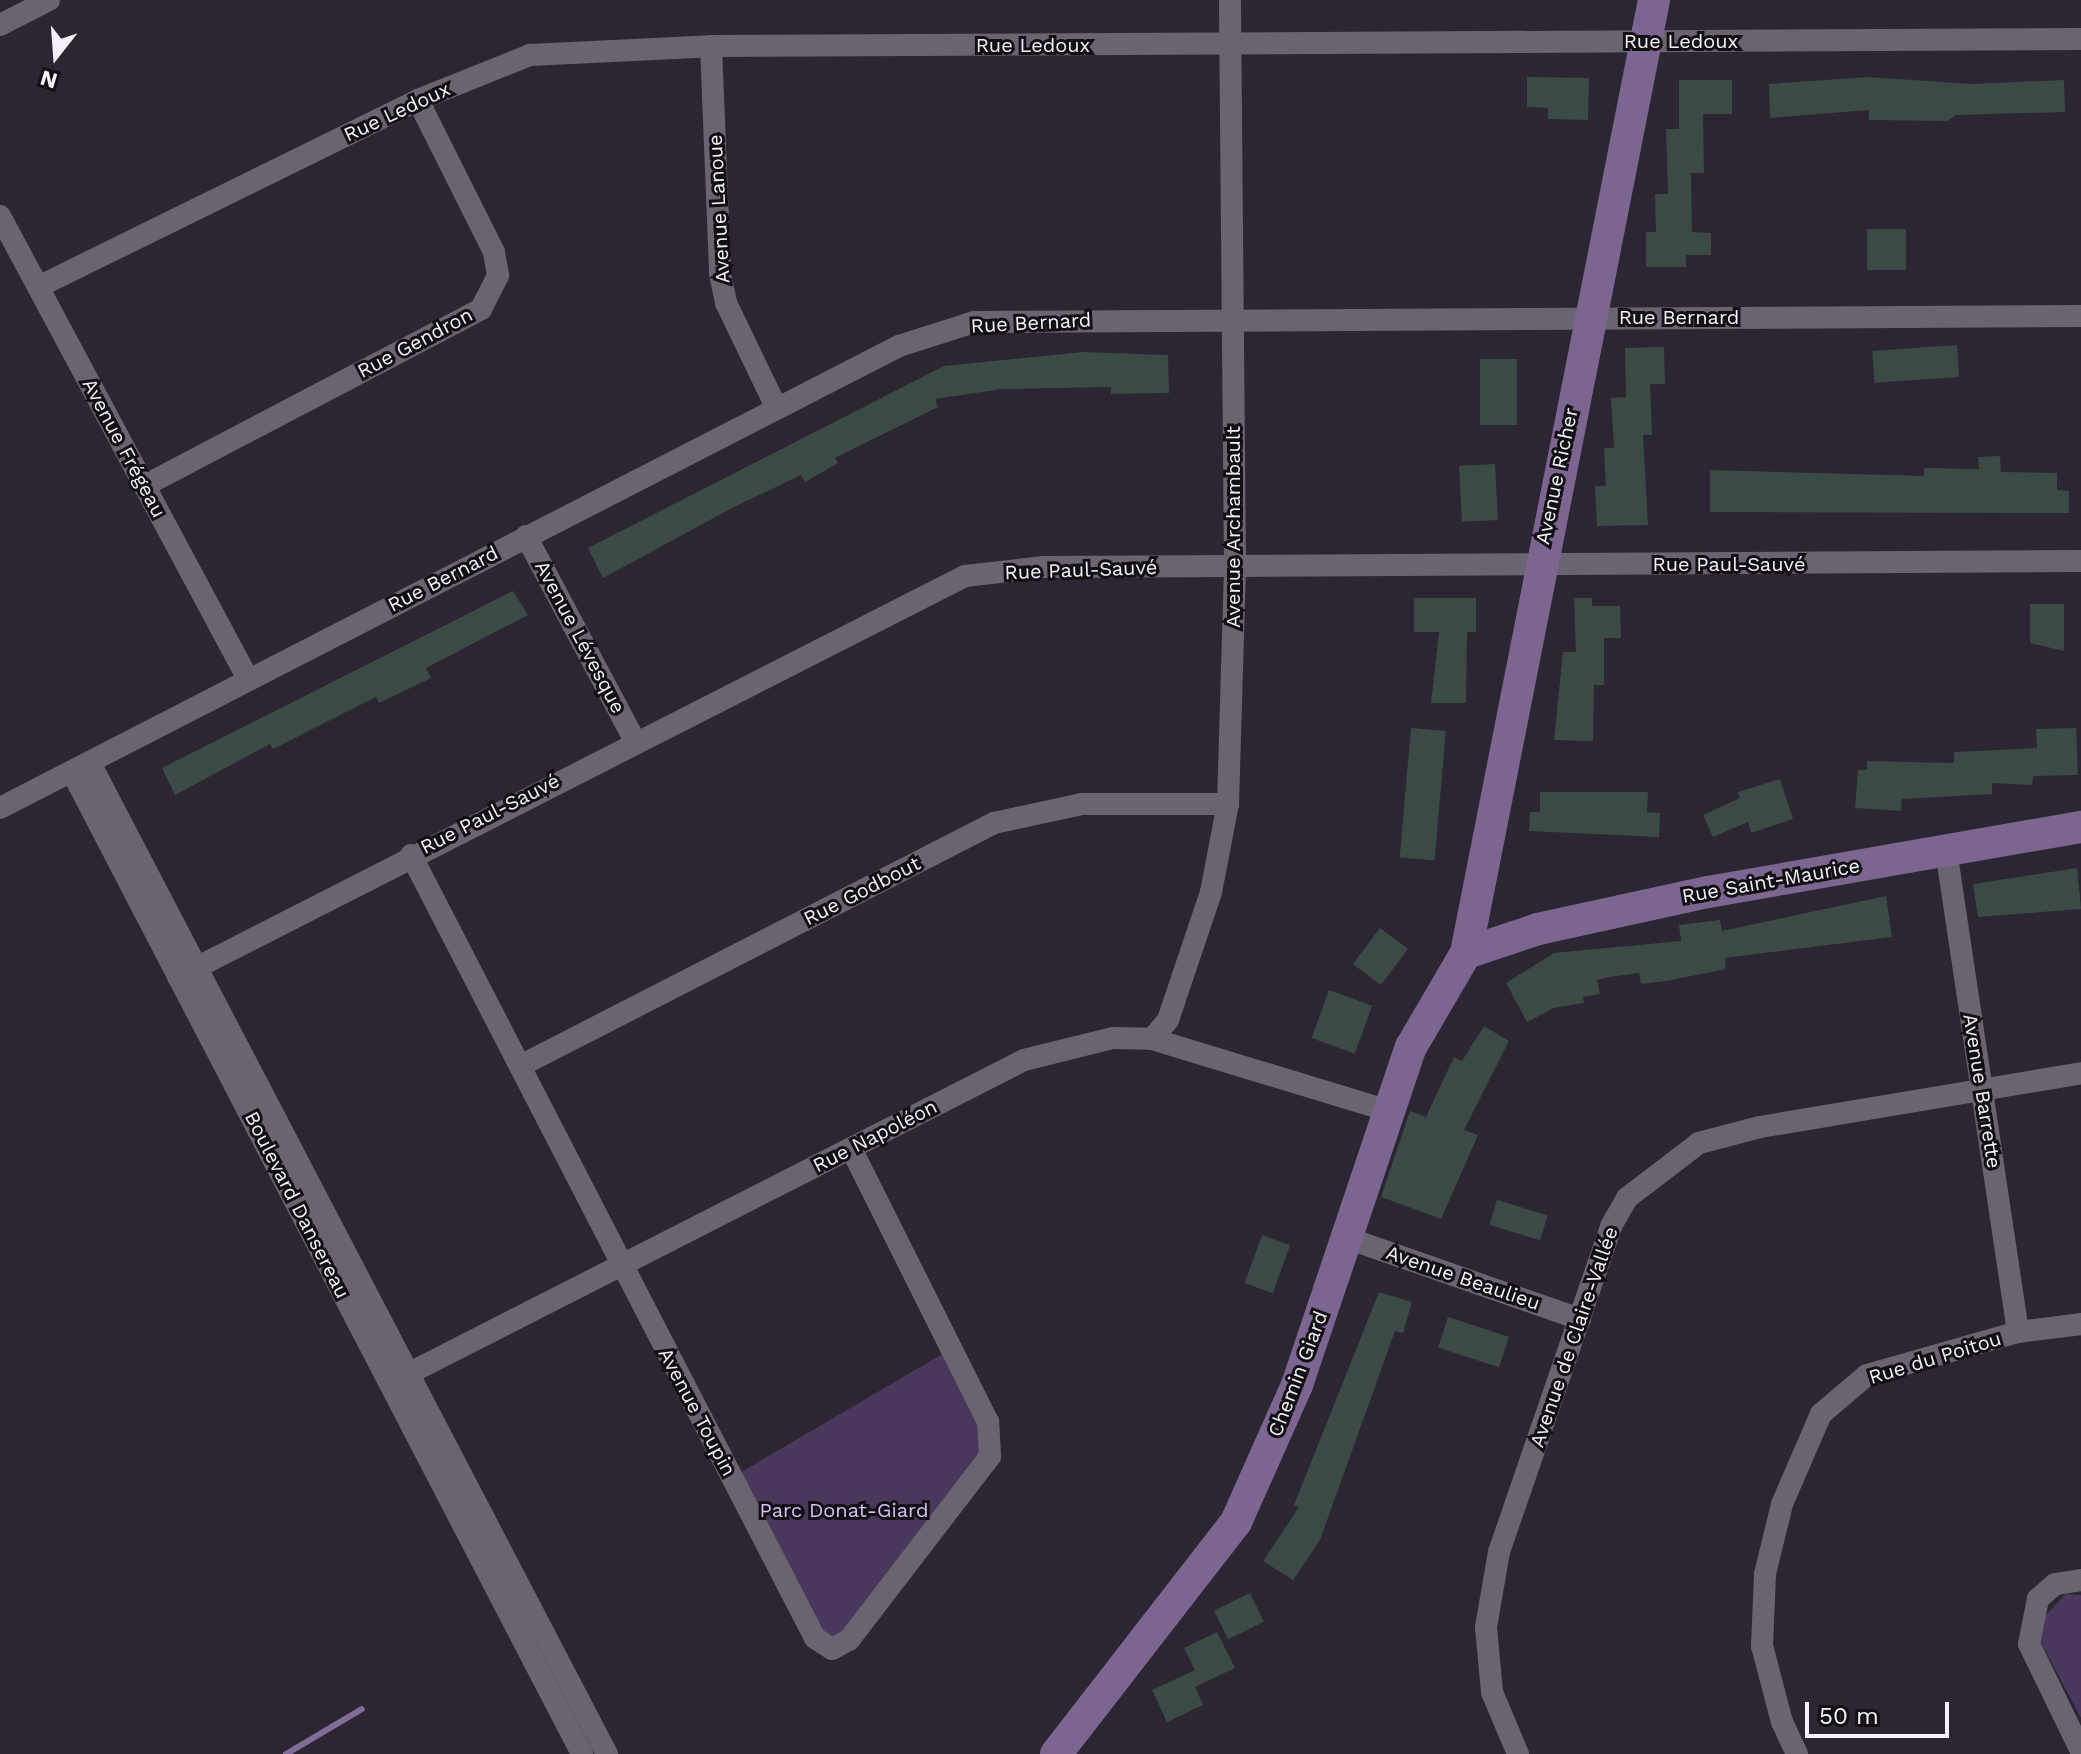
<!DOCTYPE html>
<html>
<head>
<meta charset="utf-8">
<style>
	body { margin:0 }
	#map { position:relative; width:2081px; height:1754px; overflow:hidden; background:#2b2631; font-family:"Work Sans",sans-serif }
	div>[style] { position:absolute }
	.green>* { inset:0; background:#49385b }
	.stream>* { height:6px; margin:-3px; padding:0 3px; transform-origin:3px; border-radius:3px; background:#806c96 }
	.building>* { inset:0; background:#3b4a45; transform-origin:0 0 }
	.street>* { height:22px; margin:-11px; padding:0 11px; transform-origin:11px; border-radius:11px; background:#6a6471 }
	.secondary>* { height:32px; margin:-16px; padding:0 16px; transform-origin:16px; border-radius:16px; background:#7c6691 }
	span { translate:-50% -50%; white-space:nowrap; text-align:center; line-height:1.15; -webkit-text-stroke:6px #121015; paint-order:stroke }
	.street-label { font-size:20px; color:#f3f0f7 }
	.park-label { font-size:20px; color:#d9c0f5 }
	.north { position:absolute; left:16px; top:16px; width:80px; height:80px; -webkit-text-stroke:6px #121015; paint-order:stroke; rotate:197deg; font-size:22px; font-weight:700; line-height:32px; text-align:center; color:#f3f0f7 }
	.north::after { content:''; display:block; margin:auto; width:28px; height:36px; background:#f3f0f7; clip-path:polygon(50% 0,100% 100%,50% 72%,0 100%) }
	.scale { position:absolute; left:1805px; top:1702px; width:144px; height:36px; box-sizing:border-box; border:4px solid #f3f0f7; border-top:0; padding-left:10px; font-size:24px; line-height:28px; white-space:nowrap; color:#f3f0f7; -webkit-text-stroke:6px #121015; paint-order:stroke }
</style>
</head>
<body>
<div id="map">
	<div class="green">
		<i style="clip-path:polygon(951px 1349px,990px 1456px,832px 1649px,731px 1478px)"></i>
		<i style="clip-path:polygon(2066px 1594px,2081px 1595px,2081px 1718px,2039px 1639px,2041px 1620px)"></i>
	</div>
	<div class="stream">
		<i style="left:286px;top:1754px;width:88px;rotate:-30.6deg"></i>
	</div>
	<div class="building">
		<i style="clip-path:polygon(1527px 77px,1589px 78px,1588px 120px,1548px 119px,1548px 108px,1527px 107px)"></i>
		<i style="clip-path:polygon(1868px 77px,1972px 84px,2064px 80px,2065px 112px,1955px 115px,1948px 121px,1869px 120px,1869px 110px,1770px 118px,1769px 84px)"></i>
		<i style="clip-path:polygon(1679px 80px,1732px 80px,1732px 114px,1703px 114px,1704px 173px,1691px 173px,1692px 232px,1711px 233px,1711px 255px,1686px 255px,1686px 267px,1646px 267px,1646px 232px,1656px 232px,1655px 194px,1668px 194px,1666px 129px,1679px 129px)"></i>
		<i style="left:1867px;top:229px;width:39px;height:41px"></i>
		<i style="left:1957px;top:345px;width:32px;height:85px;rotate:86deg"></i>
		<i style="clip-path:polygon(1664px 347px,1665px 384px,1650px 384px,1652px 435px,1643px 435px,1648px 525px,1597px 526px,1595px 486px,1606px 486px,1604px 448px,1614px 448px,1611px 398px,1626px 397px,1625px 348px)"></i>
		<i style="clip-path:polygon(1083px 352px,1168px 355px,1169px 393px,1111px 394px,1111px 387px,1002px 389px,935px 399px,938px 407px,835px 458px,838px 463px,805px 482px,801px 475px,734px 507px,603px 578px,588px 548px,944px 366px)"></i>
		<i style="left:1480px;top:359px;width:37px;height:66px"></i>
		<i style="clip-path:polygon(2000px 456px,2001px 472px,2057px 473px,2057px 490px,2069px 491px,2069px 513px,1710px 512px,1710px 470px,1924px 476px,1924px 468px,1979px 469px,1978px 457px)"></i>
		<i style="left:1495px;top:464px;width:56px;height:36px;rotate:87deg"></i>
		<i style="clip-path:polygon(513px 591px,528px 615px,426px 668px,431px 678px,379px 703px,376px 697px,273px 749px,270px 744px,175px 795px,162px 768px)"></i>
		<i style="clip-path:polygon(1414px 598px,1476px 598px,1476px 632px,1467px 632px,1466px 703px,1431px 703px,1439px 632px,1414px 632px)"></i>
		<i style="clip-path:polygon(1574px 598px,1592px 598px,1592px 606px,1620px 606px,1621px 638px,1604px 638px,1604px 685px,1594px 685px,1593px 741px,1554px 740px,1563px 652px,1576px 652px)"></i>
		<i style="clip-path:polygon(2030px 604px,2064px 604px,2064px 651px,2030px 643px)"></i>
		<i style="left:1411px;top:728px;width:35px;height:130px;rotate:5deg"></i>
		<i style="clip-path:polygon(2076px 728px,2078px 775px,2033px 776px,2032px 785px,1992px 783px,1992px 794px,1902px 799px,1901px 811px,1855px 808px,1858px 770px,1867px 770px,1867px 761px,1954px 763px,1954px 752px,2037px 748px,2036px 729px)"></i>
		<i style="clip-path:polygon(1780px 779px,1793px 819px,1751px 833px,1748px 822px,1713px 837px,1703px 815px,1740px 798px,1738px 792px)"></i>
		<i style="clip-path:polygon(1540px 792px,1648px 792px,1647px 812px,1660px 813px,1659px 837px,1529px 831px,1530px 812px,1540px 812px)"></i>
		<i style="clip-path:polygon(2077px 868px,2081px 909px,1978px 917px,1973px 884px)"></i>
		<i style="clip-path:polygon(1886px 896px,1892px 937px,1725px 958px,1726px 969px,1666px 981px,1641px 984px,1639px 973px,1609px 977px,1597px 980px,1600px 994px,1583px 997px,1584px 1003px,1554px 1008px,1527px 1022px,1506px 983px,1554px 953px,1681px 941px,1679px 925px,1720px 920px,1722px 931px)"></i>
		<i style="left:1380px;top:928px;width:35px;height:45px;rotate:37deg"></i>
		<i style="left:1329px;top:990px;width:46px;height:51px;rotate:20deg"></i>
		<i style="clip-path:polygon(1484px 1026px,1509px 1041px,1464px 1130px,1478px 1135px,1441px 1219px,1381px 1197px,1410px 1111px,1426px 1117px,1454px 1057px,1462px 1061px)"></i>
		<i style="left:1497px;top:1200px;width:53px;height:26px;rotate:17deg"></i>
		<i style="left:1262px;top:1235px;width:30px;height:51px;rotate:20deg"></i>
		<i style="clip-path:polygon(1379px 1292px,1412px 1302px,1403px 1333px,1395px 1331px,1320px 1540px,1293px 1580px,1263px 1561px,1299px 1507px,1294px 1505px)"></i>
		<i style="left:1448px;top:1317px;width:64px;height:32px;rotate:18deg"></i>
		<i style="left:1250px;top:1593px;width:32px;height:40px;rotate:64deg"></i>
		<i style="clip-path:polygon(1217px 1632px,1235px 1668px,1195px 1687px,1203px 1705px,1167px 1722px,1152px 1690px,1195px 1670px,1184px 1648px)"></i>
	</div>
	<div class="street">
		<i style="left:0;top:25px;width:55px;rotate:-27deg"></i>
		<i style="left:711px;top:46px;width:228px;rotate:87.7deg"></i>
		<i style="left:720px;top:274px;width:30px;rotate:78deg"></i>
		<i style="left:726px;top:303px;width:115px;rotate:64.3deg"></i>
		<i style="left:0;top:216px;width:525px;rotate:61.82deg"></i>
		<i style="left:38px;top:287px;width:424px;rotate:-26.2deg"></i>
		<i style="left:418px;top:100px;width:121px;rotate:-21.9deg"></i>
		<i style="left:530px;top:55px;width:181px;rotate:-2.8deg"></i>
		<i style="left:711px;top:46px;width:1370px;rotate:-0.29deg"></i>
		<i style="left:144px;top:486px;width:381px;rotate:-27.7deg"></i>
		<i style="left:481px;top:309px;width:38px;rotate:-63deg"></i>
		<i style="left:498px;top:275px;width:23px;rotate:-100deg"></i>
		<i style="left:494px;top:252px;width:170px;rotate:-116.6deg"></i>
		<i style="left:526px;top:536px;width:230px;rotate:62deg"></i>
		<i style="left:90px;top:763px;width:1118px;rotate:62.45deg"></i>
		<i style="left:72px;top:772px;width:1107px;rotate:62.55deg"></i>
		<i style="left:0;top:808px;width:1011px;rotate:-27.2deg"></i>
		<i style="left:899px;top:346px;width:79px;rotate:-17.7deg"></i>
		<i style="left:974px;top:322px;width:1107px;rotate:-0.31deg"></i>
		<i style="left:1946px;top:850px;width:487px;rotate:81.5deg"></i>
		<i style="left:411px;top:855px;width:881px;rotate:62.71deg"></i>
		<i style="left:815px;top:1638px;width:20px;rotate:33deg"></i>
		<i style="left:832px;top:1649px;width:19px;rotate:-28deg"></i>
		<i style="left:849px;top:1640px;width:232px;rotate:-52.5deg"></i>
		<i style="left:990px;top:1456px;width:34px;rotate:-93deg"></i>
		<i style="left:988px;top:1422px;width:306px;rotate:-116.6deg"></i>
		<i style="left:178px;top:977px;width:883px;rotate:-27deg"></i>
		<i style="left:965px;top:576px;width:80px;rotate:-6.5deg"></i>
		<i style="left:1044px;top:567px;width:1037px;rotate:-0.33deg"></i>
		<i style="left:1152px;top:1039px;width:25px;rotate:-50deg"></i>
		<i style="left:1168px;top:1020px;width:135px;rotate:-71.4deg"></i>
		<i style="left:1211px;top:892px;width:90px;rotate:-79.1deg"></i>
		<i style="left:1228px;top:804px;width:237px;rotate:-88.3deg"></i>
		<i style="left:1235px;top:567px;width:567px;rotate:-90.51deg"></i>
		<i style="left:520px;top:1066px;width:533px;rotate:-27.14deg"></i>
		<i style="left:994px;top:823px;width:90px;rotate:-12.2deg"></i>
		<i style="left:1082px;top:804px;width:146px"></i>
		<i style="left:1347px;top:1238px;width:247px;rotate:19.2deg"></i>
		<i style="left:394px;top:1381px;width:707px;rotate:-27deg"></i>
		<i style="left:1024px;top:1060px;width:92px;rotate:-13.9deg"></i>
		<i style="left:1113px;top:1038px;width:39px;rotate:1deg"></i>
		<i style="left:1152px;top:1039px;width:248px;rotate:16.9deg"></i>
		<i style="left:2081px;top:1580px;width:26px;rotate:171deg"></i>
		<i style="left:2055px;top:1584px;width:23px;rotate:139deg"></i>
		<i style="left:2038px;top:1599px;width:46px;rotate:101.3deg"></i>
		<i style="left:2029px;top:1644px;width:119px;rotate:64.1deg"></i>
		<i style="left:1518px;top:1754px;width:67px;rotate:-112.8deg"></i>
		<i style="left:1492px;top:1692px;width:65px;rotate:-95.3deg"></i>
		<i style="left:1486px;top:1627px;width:76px;rotate:-80.2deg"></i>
		<i style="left:1499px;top:1552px;width:345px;rotate:-71deg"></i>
		<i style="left:1611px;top:1226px;width:32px;rotate:-60deg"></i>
		<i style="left:1627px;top:1198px;width:91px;rotate:-37.4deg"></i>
		<i style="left:1699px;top:1143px;width:63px;rotate:-14.7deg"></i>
		<i style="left:1760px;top:1127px;width:326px;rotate:-9.5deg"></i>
		<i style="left:1797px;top:1754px;width:35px;rotate:-115deg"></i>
		<i style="left:1782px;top:1722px;width:79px;rotate:-104.7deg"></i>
		<i style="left:1762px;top:1646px;width:72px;rotate:-87.6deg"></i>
		<i style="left:1765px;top:1574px;width:72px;rotate:-76.3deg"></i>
		<i style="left:1782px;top:1504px;width:98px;rotate:-66.6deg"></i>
		<i style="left:1821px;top:1414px;width:60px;rotate:-40.3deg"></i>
		<i style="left:1867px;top:1375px;width:157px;rotate:-15.9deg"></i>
		<i style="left:2018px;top:1332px;width:64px;rotate:-7.2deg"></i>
	</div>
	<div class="secondary">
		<i style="left:1466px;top:953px;width:76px;rotate:-18.4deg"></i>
		<i style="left:1538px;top:929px;width:174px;rotate:-12.3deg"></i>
		<i style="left:1708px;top:892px;width:379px;rotate:-9.9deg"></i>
		<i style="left:1056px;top:1754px;width:294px;rotate:-52.2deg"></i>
		<i style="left:1236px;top:1522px;width:150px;rotate:-66deg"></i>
		<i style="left:1297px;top:1385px;width:357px;rotate:-71.4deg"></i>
		<i style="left:1411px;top:1047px;width:109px;rotate:-59.7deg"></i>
		<i style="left:1466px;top:953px;width:971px;rotate:-78.84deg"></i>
	</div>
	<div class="street-label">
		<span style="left:1681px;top:41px">Rue Ledoux</span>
		<span style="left:1033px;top:45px">Rue Ledoux</span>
		<span style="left:397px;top:112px;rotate:-25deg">Rue Ledoux</span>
		<span style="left:719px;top:209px;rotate:-93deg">Avenue Lanoue</span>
		<span style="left:1679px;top:317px">Rue Bernard</span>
		<span style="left:1031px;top:323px;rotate:-3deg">Rue Bernard</span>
		<span style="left:415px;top:343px;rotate:-28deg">Rue Gendron</span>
		<span style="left:124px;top:448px;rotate:62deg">Avenue Frégeau</span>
		<span style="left:1557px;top:476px;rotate:-78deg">Avenue Richer</span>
		<span style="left:1233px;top:527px;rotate:-90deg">Avenue Archambault</span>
		<span style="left:1729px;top:564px">Rue Paul-Sauvé</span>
		<span style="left:1081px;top:570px;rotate:-2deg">Rue Paul-Sauvé</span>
		<span style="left:443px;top:579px;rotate:-27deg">Rue Bernard</span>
		<span style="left:580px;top:637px;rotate:62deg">Avenue Lévesque</span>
		<span style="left:490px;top:814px;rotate:-27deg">Rue Paul-Sauvé</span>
		<span style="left:1771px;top:881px;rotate:-10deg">Rue Saint-Maurice</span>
		<span style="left:862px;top:891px;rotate:-27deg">Rue Godbout</span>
		<span style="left:1982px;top:1091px;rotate:81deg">Avenue Barrette</span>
		<span style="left:875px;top:1136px;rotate:-27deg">Rue Napoléon</span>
		<span style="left:297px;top:1205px;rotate:63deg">Boulevard Dansereau</span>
		<span style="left:1463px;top:1278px;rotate:19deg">Avenue Beaulieu</span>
		<span style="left:1574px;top:1337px;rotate:-71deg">Avenue de Claire-Vallée</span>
		<span style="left:1935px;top:1358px;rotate:-17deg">Rue du Poitou</span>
		<span style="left:1298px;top:1374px;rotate:-69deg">Chemin Giard</span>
		<span style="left:697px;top:1412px;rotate:62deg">Avenue Toupin</span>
	</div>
	<div class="park-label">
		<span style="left:844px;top:1510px">Parc Donat-Giard</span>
	</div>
	<div class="north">N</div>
	<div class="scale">50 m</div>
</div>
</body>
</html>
